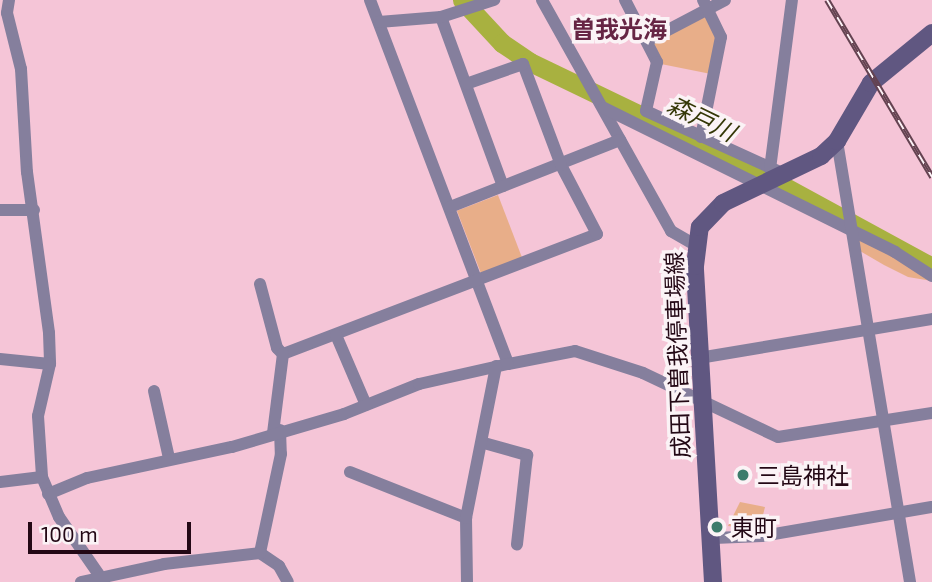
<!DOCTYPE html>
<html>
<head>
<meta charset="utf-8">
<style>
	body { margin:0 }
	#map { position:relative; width:932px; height:582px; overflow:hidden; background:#f5c5d7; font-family:"Exo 2","Noto Sans JP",sans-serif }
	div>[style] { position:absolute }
	.green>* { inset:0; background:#e8ae89; transform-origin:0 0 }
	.river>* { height:19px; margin:-9.5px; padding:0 9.5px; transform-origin:9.5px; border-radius:9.5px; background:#a8b140 }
	.street>* { height:12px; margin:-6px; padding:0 6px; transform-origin:6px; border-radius:6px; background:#857f9d }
	.secondary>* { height:18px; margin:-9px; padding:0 9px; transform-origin:9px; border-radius:9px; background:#605781 }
	.rail>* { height:6px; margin-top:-3px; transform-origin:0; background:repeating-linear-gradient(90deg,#fbf3f6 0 10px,#644351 0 20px); box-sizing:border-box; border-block:2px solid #644351 }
	.dots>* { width:19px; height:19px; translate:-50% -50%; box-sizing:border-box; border:4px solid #fbf3f6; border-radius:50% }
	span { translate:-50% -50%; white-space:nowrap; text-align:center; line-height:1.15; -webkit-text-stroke:7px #fbf3f6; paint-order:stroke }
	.street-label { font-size:23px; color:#230815 }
	.poi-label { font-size:23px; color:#230815 }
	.left { translate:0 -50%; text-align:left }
	.neighbourhood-label { font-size:24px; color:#662544; font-weight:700 }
	.water-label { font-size:24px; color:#353808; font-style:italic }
	.scale { position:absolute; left:28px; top:522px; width:163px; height:32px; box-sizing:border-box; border:4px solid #230815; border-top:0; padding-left:9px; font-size:21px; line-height:24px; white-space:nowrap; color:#230815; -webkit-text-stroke:5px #fbf3f6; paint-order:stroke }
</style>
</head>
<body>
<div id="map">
	<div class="green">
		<i style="clip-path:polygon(707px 12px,719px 37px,711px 74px,661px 64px,649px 42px)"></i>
		<i style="left:498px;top:195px;width:70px;height:44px;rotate:69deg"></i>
		<i style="clip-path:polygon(858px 238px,893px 255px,932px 281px,908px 277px,884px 265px,860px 251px)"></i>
		<i style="clip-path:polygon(740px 502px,765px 507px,762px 519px,754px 517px,751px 529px,728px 526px)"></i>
	</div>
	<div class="river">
		<i style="left:462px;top:0;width:59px;rotate:47.1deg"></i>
		<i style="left:502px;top:43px;width:34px;rotate:34deg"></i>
		<i style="left:530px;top:62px;width:251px;rotate:25.7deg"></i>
		<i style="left:756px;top:171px;width:200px;rotate:28.6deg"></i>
	</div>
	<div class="street">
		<i style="left:9px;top:0;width:13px;rotate:99deg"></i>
		<i style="left:7px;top:13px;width:58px;rotate:76deg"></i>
		<i style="left:21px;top:69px;width:103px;rotate:86.7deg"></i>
		<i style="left:27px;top:172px;width:162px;rotate:82.2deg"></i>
		<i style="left:49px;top:333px;width:31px;rotate:88deg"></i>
		<i style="left:50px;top:364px;width:53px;rotate:103deg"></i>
		<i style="left:38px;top:416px;width:61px;rotate:86.2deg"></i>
		<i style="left:42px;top:477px;width:43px;rotate:67deg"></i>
		<i style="left:59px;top:517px;width:79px;rotate:55.3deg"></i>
		<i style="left:370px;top:0;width:389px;rotate:69.2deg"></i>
		<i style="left:508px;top:364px;width:68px;rotate:-11deg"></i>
		<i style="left:575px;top:351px;width:71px;rotate:17.9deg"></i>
		<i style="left:643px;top:373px;width:149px;rotate:25.4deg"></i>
		<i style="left:778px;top:437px;width:156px;rotate:-8.9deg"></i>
		<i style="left:542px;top:0;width:265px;rotate:60.8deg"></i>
		<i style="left:671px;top:231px;width:28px;rotate:30deg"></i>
		<i style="left:625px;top:0;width:70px;rotate:62.7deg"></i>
		<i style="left:657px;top:62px;width:50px;rotate:102.7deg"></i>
		<i style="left:646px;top:111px;width:149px;rotate:24.5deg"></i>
		<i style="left:441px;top:17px;width:180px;rotate:69.9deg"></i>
		<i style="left:379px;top:22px;width:62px;rotate:-4.6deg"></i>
		<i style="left:441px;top:17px;width:56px;rotate:-17.8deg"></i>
		<i style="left:647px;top:41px;width:88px;rotate:-27.7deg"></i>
		<i style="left:604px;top:108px;width:325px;rotate:26.3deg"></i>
		<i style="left:895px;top:252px;width:44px;rotate:33deg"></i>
		<i style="left:701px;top:137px;width:102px;rotate:-78.7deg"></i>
		<i style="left:721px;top:37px;width:41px;rotate:-115.9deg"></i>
		<i style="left:837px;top:141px;width:447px;rotate:80.6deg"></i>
		<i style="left:770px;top:169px;width:170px;rotate:-82.6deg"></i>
		<i style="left:450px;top:207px;width:183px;rotate:-21.5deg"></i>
		<i style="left:0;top:210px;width:34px"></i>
		<i style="left:260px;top:284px;width:66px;rotate:75.1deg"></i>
		<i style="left:277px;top:348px;width:8px;rotate:45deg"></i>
		<i style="left:283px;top:354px;width:336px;rotate:-20.9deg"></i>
		<i style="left:597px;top:234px;width:78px;rotate:-117.6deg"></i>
		<i style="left:561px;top:165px;width:108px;rotate:-110.6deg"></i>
		<i style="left:523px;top:64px;width:60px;rotate:160.7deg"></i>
		<i style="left:336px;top:335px;width:76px;rotate:66.8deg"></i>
		<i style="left:699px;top:358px;width:236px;rotate:-9.5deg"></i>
		<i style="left:0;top:359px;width:50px;rotate:5.7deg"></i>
		<i style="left:154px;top:391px;width:69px;rotate:77.4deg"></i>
		<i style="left:280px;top:430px;width:24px;rotate:88deg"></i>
		<i style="left:281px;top:454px;width:101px;rotate:102deg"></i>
		<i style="left:260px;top:553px;width:23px;rotate:34deg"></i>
		<i style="left:279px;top:566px;width:18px;rotate:61deg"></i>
		<i style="left:273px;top:433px;width:80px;rotate:-82.8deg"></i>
		<i style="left:484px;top:443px;width:45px;rotate:15.6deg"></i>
		<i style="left:527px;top:455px;width:90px;rotate:96.4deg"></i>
		<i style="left:350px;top:472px;width:125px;rotate:21.6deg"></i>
		<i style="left:0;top:482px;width:42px;rotate:-6.8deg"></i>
		<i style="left:48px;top:494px;width:42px;rotate:-22.3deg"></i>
		<i style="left:87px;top:478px;width:148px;rotate:-12.1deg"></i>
		<i style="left:232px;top:447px;width:117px;rotate:-16.4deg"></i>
		<i style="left:344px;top:414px;width:81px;rotate:-21.8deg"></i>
		<i style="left:419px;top:384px;width:91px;rotate:-12.7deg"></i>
		<i style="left:714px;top:538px;width:48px;rotate:-2.4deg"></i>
		<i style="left:762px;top:536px;width:172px;rotate:-9.7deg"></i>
		<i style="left:81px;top:582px;width:85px;rotate:-12.2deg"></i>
		<i style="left:164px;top:564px;width:97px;rotate:-6.5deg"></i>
		<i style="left:467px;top:582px;width:64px;rotate:-90.9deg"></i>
		<i style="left:466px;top:518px;width:155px;rotate:-78.8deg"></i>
	</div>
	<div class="secondary">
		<i style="left:713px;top:582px;width:317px;rotate:-93.3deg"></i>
		<i style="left:695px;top:266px;width:39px;rotate:-83deg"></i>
		<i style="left:700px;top:227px;width:33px;rotate:-46deg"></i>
		<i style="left:723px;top:203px;width:109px;rotate:-25.6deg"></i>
		<i style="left:821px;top:156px;width:22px;rotate:-43deg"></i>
		<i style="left:837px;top:141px;width:67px;rotate:-59.6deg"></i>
		<i style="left:871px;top:83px;width:79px;rotate:-39.3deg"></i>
	</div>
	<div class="rail">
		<i style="left:827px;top:0;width:206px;rotate:59.3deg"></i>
	</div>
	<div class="dots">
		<i style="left:743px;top:475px;background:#3c7c6b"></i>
		<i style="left:717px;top:527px;background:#3c7c6b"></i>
	</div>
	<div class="street-label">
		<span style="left:677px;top:355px;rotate:-92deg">成田下曽我停車場線</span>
	</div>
	<div class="poi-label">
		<span class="left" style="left:757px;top:475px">三島神社</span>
		<span class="left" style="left:731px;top:527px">東町</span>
	</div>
	<div class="neighbourhood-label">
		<span style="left:619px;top:29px">曽我光海</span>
	</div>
	<div class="water-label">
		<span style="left:702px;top:118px;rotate:26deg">森戸川</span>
	</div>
	<div class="scale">100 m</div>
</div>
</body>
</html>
